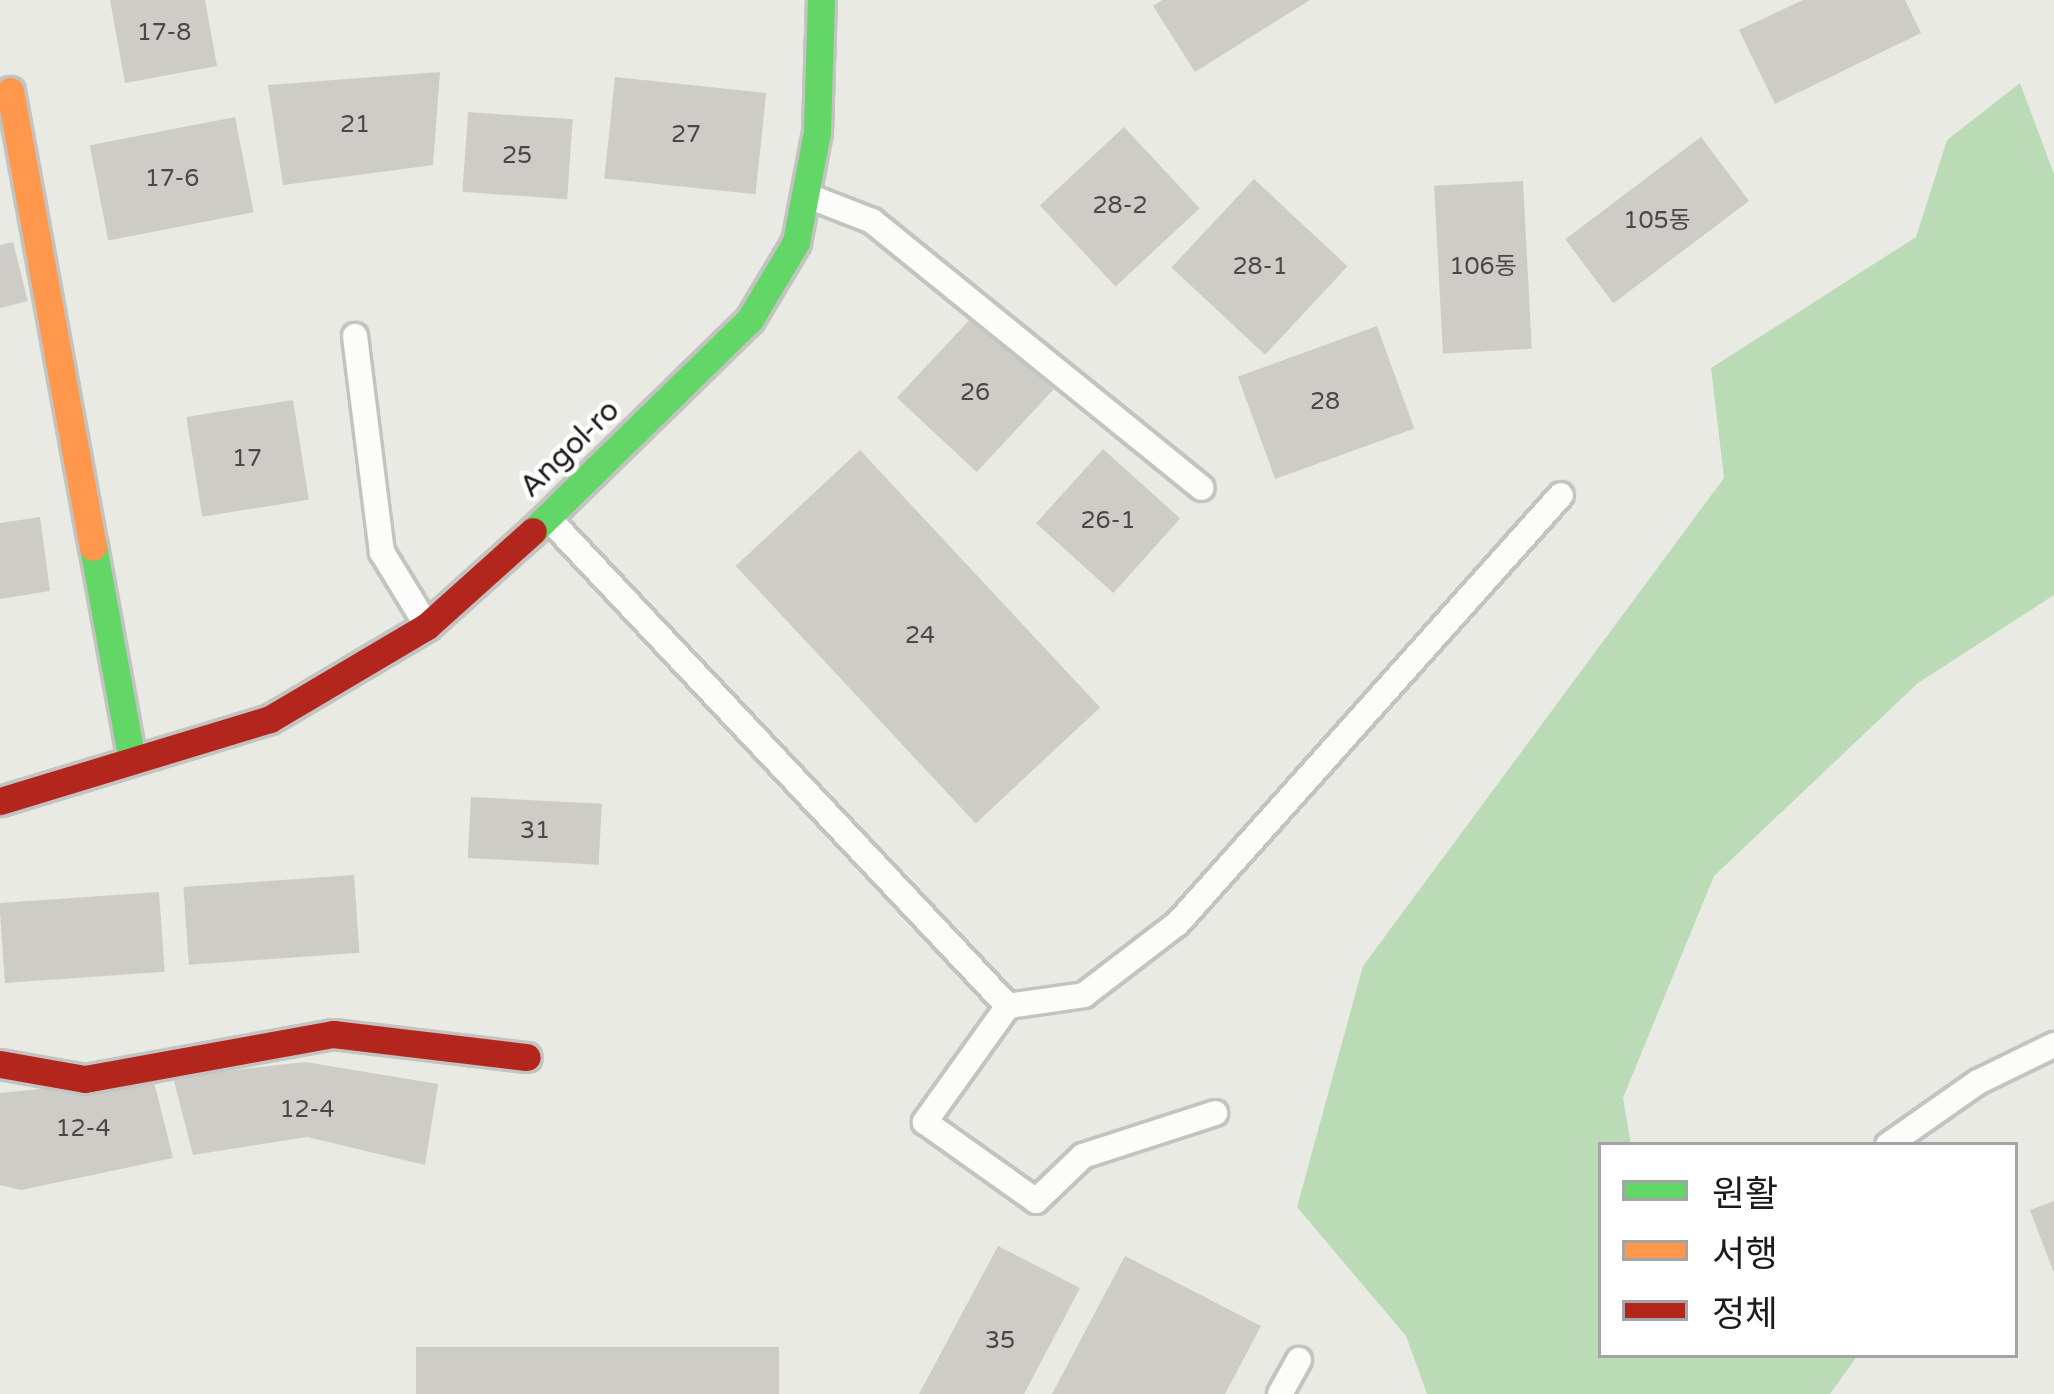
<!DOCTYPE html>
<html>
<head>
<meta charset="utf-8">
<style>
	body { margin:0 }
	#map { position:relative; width:2054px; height:1394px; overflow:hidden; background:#eaeae4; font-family:"Varela Round","Noto Sans KR",sans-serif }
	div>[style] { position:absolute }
	.forest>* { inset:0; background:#bbdbb7 }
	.building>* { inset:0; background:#cdccc7; transform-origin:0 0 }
	.roads { filter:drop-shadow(3px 0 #c3c3c0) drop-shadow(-3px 0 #c3c3c0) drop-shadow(0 3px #c3c3c0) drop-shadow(0 -3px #c3c3c0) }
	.lane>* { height:24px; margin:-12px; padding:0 12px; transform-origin:12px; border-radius:12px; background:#fcfcfb }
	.fast>* { height:27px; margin:-13.5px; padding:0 13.5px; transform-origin:13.5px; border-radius:13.5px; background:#63d668 }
	.slow>* { height:27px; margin:-13.5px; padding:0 13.5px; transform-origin:13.5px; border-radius:13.5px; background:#ff974d }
	.jam>* { height:27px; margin:-13.5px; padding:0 13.5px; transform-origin:13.5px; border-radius:13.5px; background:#b3261e }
	span { translate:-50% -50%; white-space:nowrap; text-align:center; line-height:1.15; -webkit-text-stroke:9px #fff; paint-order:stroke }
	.number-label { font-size:24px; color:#484847 }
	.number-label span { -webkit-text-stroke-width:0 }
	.street-label { font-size:30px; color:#1c1c1c }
	.legend { position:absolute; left:1598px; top:1142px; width:420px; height:216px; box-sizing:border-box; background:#fff; border:3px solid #a4a4a4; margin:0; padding:15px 21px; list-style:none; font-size:36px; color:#1c1c1c }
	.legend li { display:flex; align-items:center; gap:24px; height:60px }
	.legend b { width:60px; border:3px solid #a4a4a4 }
</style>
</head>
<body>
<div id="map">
	<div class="forest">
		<i style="clip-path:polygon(2020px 83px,2054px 174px,2054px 595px,1918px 683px,1714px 876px,1623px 1098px,1631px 1145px,1601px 1145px,1601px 1355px,1858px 1355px,1830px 1394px,1427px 1394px,1406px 1336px,1297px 1207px,1363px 966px,1724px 478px,1711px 368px,1916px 237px,1947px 140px)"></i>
	</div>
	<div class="building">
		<i style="clip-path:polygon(110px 0,205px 0,217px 66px,125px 83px)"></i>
		<i style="clip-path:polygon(1162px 0,1310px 0,1195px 72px,1153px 6px)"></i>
		<i style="clip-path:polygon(1803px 0,1905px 0,1921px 33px,1775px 104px,1739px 30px)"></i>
		<i style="clip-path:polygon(440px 72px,433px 165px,283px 185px,268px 85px)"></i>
		<i style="left:615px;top:77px;width:152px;height:102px;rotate:6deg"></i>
		<i style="left:468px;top:112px;width:105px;height:80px;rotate:4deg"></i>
		<i style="left:235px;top:117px;width:97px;height:148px;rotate:79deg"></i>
		<i style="left:1124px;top:127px;width:111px;height:115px;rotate:47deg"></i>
		<i style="left:1701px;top:137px;width:80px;height:170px;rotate:53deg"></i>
		<i style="left:1254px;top:179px;width:128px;height:121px;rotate:43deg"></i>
		<i style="left:1523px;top:181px;width:168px;height:89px;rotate:87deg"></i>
		<i style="clip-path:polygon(13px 242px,28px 301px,0 308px,0 245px)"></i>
		<i style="left:974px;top:315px;width:109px;height:113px;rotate:43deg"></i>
		<i style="left:1377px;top:326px;width:109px;height:148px;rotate:70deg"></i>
		<i style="left:293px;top:400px;width:101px;height:108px;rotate:81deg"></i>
		<i style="left:1103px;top:449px;width:104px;height:100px;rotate:42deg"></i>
		<i style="left:860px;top:450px;width:352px;height:170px;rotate:47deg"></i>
		<i style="clip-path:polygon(40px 517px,50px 591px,0 599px,0 523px)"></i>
		<i style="left:471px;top:797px;width:131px;height:61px;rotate:3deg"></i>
		<i style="left:354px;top:875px;width:78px;height:171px;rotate:86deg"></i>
		<i style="left:159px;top:892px;width:80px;height:160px;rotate:86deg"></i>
		<i style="clip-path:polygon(305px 1062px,438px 1084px,425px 1165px,307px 1137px,193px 1155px,173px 1077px)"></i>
		<i style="clip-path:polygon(153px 1078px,173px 1158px,21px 1190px,0 1185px,0 1093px)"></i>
		<i style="clip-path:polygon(2054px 1201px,2054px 1273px,2030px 1210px)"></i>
		<i style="clip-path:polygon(998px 1246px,1080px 1288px,1024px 1394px,919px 1394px)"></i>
		<i style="clip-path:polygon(1125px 1256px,1261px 1326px,1225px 1394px,1052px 1394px)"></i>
		<i style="left:416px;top:1347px;width:363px;height:47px"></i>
	</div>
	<div class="roads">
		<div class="lane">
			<i style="left:808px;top:196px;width:69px;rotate:21.3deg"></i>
			<i style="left:872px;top:221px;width:424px;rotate:39deg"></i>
			<i style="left:355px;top:336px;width:218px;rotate:82.9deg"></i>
			<i style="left:382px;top:552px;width:84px;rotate:58.6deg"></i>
			<i style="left:549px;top:519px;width:669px;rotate:46.7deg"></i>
			<i style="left:1008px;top:1006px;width:77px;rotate:-8.2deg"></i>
			<i style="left:1084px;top:995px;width:118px;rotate:-37.5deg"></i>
			<i style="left:1178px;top:923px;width:574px;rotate:-48.18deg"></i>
			<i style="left:1008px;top:1006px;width:143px;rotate:125.6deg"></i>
			<i style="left:925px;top:1122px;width:136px;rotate:35.4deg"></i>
			<i style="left:1036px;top:1201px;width:65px;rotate:-43.8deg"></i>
			<i style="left:1083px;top:1156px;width:139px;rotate:-18deg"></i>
			<i style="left:1888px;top:1145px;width:110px;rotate:-35deg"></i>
			<i style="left:1978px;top:1082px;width:85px;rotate:-26deg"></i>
			<i style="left:1280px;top:1394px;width:39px;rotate:-61deg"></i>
		</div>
		<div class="fast">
			<i style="left:533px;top:531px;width:303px;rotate:-44.3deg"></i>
			<i style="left:750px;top:319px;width:90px;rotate:-59.1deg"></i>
			<i style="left:796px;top:242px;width:112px;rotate:-79.2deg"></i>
			<i style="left:817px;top:132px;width:132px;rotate:-88.3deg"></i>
			<i style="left:93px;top:546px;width:213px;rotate:79.7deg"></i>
		</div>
		<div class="slow">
			<i style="left:10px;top:91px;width:463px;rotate:79.7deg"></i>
		</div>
		<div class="jam">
			<i style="left:0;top:801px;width:282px;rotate:-16.9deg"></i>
			<i style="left:270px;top:719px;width:182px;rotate:-30.6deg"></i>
			<i style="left:427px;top:626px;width:142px;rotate:-41.9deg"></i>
			<i style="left:0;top:1064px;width:86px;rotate:10deg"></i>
			<i style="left:85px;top:1079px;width:252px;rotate:-10.3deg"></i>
			<i style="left:333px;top:1034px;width:195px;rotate:6.8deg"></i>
		</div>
	</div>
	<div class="number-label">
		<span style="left:164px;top:33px">17-8</span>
		<span style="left:355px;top:125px">21</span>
		<span style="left:686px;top:135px">27</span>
		<span style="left:517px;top:156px">25</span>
		<span style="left:172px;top:179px">17-6</span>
		<span style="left:1120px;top:206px">28-2</span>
		<span style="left:1657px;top:221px">105동</span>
		<span style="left:1260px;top:267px">28-1</span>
		<span style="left:1483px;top:267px">106동</span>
		<span style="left:975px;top:393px">26</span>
		<span style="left:1325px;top:402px">28</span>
		<span style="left:247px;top:459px">17</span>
		<span style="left:1108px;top:521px">26-1</span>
		<span style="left:920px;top:636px">24</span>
		<span style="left:535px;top:831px">31</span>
		<span style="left:307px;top:1110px">12-4</span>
		<span style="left:83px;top:1129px">12-4</span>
		<span style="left:1000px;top:1341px">35</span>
	</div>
	<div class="street-label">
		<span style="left:570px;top:449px;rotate:-44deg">Angol-ro</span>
	</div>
	<ul class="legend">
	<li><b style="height:15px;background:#63d668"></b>원활</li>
	<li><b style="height:15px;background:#ff974d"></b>서행</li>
	<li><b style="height:15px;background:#b3261e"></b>정체</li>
	</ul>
</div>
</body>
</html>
